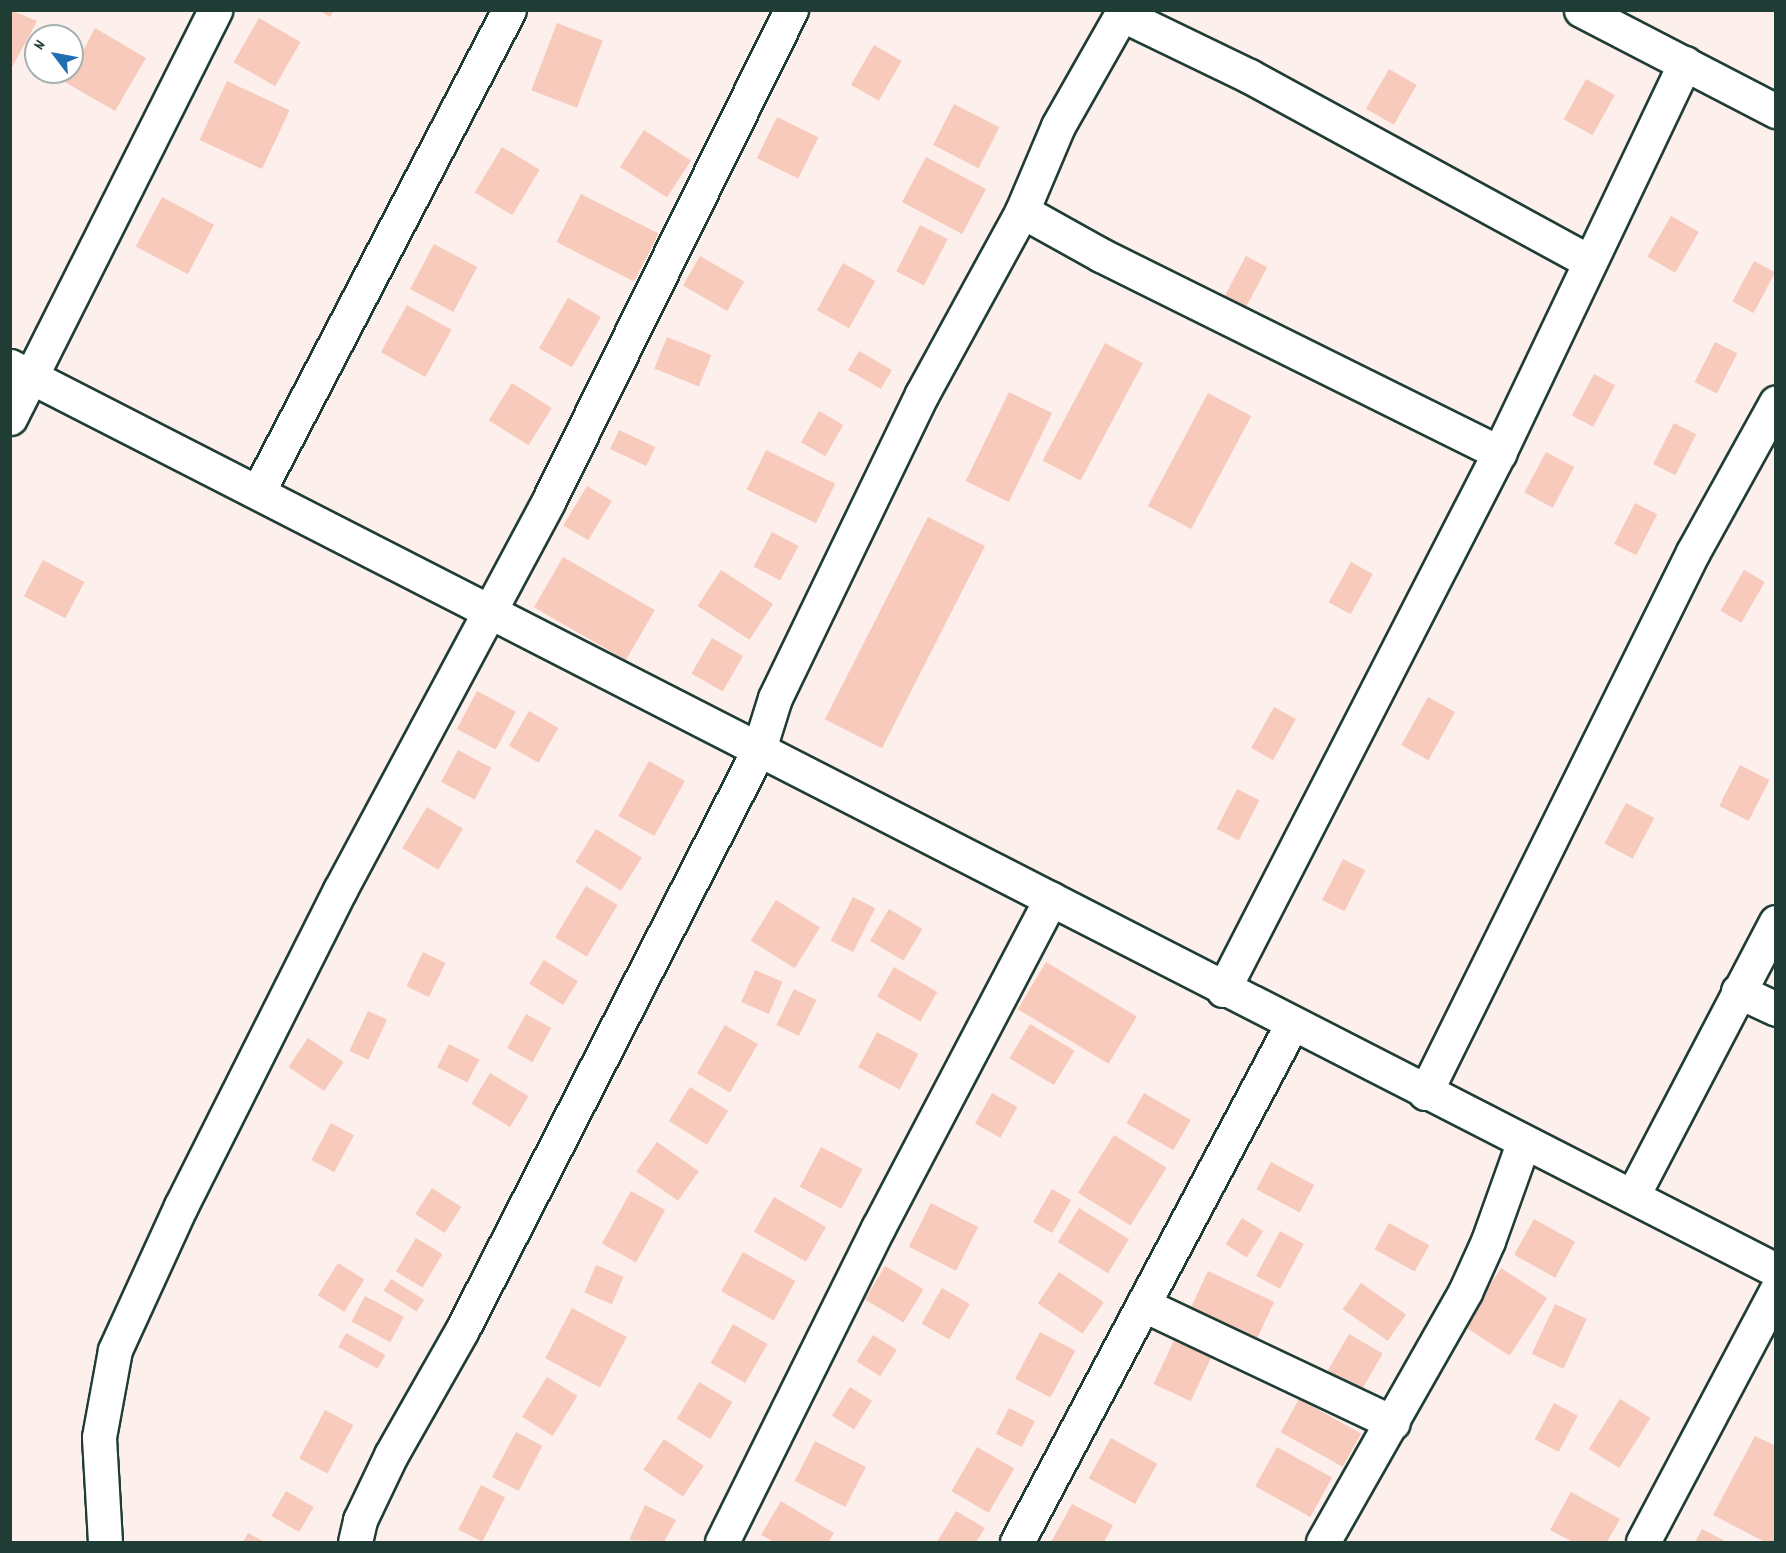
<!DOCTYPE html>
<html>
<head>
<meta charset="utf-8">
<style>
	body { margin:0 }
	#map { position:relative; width:1786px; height:1553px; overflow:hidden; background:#fdefeb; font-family:Dekko,sans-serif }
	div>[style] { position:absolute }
	.building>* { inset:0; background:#f8cabc; transform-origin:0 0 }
	.roads { filter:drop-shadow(2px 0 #1f3d34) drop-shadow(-2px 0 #1f3d34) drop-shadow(0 2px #1f3d34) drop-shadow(0 -2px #1f3d34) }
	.minor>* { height:33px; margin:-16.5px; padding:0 16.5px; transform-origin:16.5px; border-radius:16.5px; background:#fff }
	.tertiary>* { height:33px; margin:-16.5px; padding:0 16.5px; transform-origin:16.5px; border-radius:16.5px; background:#fff }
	span { translate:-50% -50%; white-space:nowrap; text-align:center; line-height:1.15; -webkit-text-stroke:5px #fff; paint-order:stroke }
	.frame { position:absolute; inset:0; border:12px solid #1f3d34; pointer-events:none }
	.north { position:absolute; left:24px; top:24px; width:60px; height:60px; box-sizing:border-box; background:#fff; border:2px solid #a5b1ae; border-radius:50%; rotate:302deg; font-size:16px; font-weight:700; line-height:24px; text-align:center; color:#1f3d34 }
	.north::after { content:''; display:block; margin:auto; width:21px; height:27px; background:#1f6fb2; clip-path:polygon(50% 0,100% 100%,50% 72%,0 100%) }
</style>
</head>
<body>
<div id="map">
	<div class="building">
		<i style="clip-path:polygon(10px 10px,37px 21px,10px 71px)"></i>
		<i style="clip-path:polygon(319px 10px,334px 10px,330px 17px)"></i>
		<i style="left:259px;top:18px;width:48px;height:51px;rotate:30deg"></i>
		<i style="left:557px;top:23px;width:49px;height:72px;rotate:21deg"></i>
		<i style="clip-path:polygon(95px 28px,146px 58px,115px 111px,63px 81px,72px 72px)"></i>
		<i style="left:874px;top:45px;width:32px;height:46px;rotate:30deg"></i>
		<i style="left:1389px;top:69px;width:32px;height:46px;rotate:30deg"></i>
		<i style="left:1586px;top:79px;width:33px;height:46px;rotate:29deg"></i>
		<i style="left:227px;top:81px;width:69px;height:65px;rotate:25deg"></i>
		<i style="left:954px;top:104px;width:51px;height:46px;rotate:27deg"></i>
		<i style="left:777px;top:117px;width:46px;height:46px;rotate:26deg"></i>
		<i style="left:644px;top:130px;width:56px;height:44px;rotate:33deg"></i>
		<i style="left:502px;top:147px;width:44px;height:53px;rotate:31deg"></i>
		<i style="left:926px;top:157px;width:68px;height:51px;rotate:28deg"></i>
		<i style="left:581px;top:194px;width:87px;height:54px;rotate:27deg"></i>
		<i style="left:162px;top:197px;width:59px;height:56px;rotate:28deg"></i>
		<i style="left:1671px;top:216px;width:32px;height:47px;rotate:30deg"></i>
		<i style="left:920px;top:225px;width:31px;height:52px;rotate:27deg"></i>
		<i style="left:434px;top:244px;width:49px;height:51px;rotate:28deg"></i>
		<i style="left:700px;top:256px;width:51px;height:34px;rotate:30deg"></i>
		<i style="left:1246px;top:256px;width:24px;height:47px;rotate:28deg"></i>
		<i style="left:1754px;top:261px;width:24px;height:46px;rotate:28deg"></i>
		<i style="left:843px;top:263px;width:37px;height:54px;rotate:29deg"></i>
		<i style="left:568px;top:298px;width:38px;height:58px;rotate:30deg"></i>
		<i style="left:407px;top:305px;width:51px;height:54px;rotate:29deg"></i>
		<i style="left:667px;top:337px;width:48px;height:34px;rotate:22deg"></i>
		<i style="left:1715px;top:342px;width:25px;height:45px;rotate:27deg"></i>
		<i style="left:1105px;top:343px;width:43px;height:133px;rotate:28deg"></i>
		<i style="left:859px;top:351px;width:38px;height:22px;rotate:30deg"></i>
		<i style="left:1594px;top:374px;width:24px;height:47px;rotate:28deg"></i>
		<i style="left:512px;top:383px;width:47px;height:44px;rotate:32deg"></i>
		<i style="left:1009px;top:392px;width:48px;height:99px;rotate:26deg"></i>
		<i style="left:1208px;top:393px;width:49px;height:128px;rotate:28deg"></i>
		<i style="left:819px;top:411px;width:28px;height:36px;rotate:30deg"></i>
		<i style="left:1674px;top:423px;width:25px;height:46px;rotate:27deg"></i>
		<i style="left:619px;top:430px;width:40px;height:21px;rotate:25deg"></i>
		<i style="left:766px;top:450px;width:77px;height:44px;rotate:26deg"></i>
		<i style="left:1546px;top:452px;width:32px;height:46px;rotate:28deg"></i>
		<i style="left:587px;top:486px;width:29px;height:46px;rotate:31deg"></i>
		<i style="left:1635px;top:503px;width:25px;height:46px;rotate:27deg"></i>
		<i style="left:928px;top:517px;width:64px;height:227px;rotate:27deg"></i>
		<i style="left:772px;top:532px;width:30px;height:39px;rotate:28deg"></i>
		<i style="left:563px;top:557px;width:106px;height:58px;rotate:30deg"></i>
		<i style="left:43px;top:560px;width:47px;height:41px;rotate:28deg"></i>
		<i style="left:1351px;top:562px;width:25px;height:46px;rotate:29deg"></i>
		<i style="left:721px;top:570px;width:62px;height:43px;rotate:33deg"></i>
		<i style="left:1744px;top:570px;width:24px;height:47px;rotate:30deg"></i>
		<i style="left:712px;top:638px;width:36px;height:41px;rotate:30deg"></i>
		<i style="left:477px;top:691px;width:44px;height:43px;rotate:28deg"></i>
		<i style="left:1428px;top:697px;width:31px;height:55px;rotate:29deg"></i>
		<i style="left:1274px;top:707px;width:25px;height:47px;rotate:29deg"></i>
		<i style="left:529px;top:711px;width:34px;height:40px;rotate:30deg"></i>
		<i style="left:458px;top:750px;width:38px;height:36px;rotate:28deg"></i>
		<i style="left:649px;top:761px;width:41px;height:63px;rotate:29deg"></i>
		<i style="left:1740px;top:765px;width:33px;height:46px;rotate:27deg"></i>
		<i style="left:1237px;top:789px;width:25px;height:45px;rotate:27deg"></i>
		<i style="left:1626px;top:803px;width:32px;height:46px;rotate:28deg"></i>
		<i style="left:427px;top:807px;width:42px;height:48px;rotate:31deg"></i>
		<i style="left:596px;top:829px;width:54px;height:39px;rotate:32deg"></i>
		<i style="left:1343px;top:859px;width:25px;height:46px;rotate:27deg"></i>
		<i style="left:586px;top:886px;width:37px;height:60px;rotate:31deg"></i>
		<i style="left:853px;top:897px;width:25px;height:49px;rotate:27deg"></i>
		<i style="left:776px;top:900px;width:52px;height:48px;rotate:32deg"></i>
		<i style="left:889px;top:909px;width:39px;height:37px;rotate:31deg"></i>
		<i style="left:423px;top:952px;width:25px;height:38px;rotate:26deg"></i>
		<i style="left:544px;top:960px;width:40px;height:28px;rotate:32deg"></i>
		<i style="left:1046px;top:962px;width:106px;height:55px;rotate:31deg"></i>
		<i style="left:894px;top:967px;width:50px;height:34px;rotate:30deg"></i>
		<i style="left:755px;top:970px;width:30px;height:35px;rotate:23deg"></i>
		<i style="left:794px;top:989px;width:25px;height:40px;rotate:26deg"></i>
		<i style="left:368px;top:1011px;width:21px;height:44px;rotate:25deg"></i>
		<i style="left:526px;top:1014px;width:29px;height:39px;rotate:29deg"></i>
		<i style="left:1030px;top:1024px;width:52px;height:40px;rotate:31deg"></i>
		<i style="left:725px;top:1025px;width:38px;height:56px;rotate:30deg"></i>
		<i style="left:877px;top:1032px;width:47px;height:40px;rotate:28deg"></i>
		<i style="left:308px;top:1038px;width:43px;height:35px;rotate:34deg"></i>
		<i style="left:449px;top:1044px;width:34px;height:26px;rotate:27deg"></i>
		<i style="left:490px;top:1073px;width:45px;height:36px;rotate:31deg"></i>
		<i style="left:690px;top:1087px;width:45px;height:40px;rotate:32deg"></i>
		<i style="left:992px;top:1093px;width:29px;height:35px;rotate:29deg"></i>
		<i style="left:1144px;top:1093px;width:54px;height:35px;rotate:30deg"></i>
		<i style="left:331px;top:1123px;width:26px;height:42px;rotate:28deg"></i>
		<i style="left:1114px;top:1135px;width:62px;height:68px;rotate:32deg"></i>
		<i style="left:657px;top:1142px;width:51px;height:36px;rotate:35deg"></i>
		<i style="left:821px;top:1147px;width:47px;height:45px;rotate:28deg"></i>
		<i style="left:1271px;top:1162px;width:49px;height:31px;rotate:28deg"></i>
		<i style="left:432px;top:1188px;width:35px;height:31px;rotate:33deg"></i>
		<i style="left:1052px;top:1189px;width:22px;height:38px;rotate:30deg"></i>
		<i style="left:631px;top:1191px;width:39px;height:60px;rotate:29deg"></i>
		<i style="left:774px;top:1197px;width:60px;height:40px;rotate:30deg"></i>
		<i style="left:931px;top:1203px;width:53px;height:49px;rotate:27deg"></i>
		<i style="left:1079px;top:1208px;width:59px;height:40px;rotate:32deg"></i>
		<i style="left:1242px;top:1218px;width:25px;height:31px;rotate:32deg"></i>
		<i style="left:1534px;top:1219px;width:47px;height:41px;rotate:29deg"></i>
		<i style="left:1389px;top:1223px;width:46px;height:30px;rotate:29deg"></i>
		<i style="left:1280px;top:1231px;width:27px;height:51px;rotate:28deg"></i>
		<i style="left:416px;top:1238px;width:31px;height:39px;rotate:31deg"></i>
		<i style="left:743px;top:1252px;width:60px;height:45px;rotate:29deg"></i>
		<i style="left:338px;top:1263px;width:31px;height:38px;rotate:32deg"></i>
		<i style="left:596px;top:1265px;width:30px;height:30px;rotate:23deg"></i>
		<i style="left:885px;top:1266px;width:45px;height:39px;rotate:31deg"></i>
		<i style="left:1501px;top:1268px;width:55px;height:69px;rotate:33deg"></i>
		<i style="left:1208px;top:1271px;width:73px;height:47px;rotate:25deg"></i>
		<i style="left:1059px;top:1272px;width:54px;height:38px;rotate:34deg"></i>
		<i style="left:391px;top:1279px;width:39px;height:14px;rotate:32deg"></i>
		<i style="left:1361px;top:1283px;width:55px;height:32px;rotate:35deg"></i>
		<i style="left:942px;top:1288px;width:32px;height:41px;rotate:30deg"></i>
		<i style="left:365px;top:1296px;width:44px;height:29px;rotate:28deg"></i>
		<i style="left:1555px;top:1304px;width:35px;height:55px;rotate:25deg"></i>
		<i style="left:572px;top:1308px;width:62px;height:57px;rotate:28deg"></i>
		<i style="left:733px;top:1324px;width:40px;height:45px;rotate:30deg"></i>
		<i style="left:1040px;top:1332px;width:40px;height:53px;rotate:28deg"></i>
		<i style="left:346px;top:1333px;width:45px;height:16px;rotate:29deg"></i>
		<i style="left:1349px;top:1334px;width:39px;height:43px;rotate:30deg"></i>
		<i style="left:873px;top:1335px;width:28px;height:31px;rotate:32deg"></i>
		<i style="left:1176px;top:1336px;width:41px;height:53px;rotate:25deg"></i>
		<i style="left:547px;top:1377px;width:36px;height:47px;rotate:32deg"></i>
		<i style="left:699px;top:1382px;width:39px;height:43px;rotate:31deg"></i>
		<i style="left:850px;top:1387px;width:26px;height:34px;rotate:32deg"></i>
		<i style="left:1299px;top:1399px;width:71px;height:38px;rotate:29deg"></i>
		<i style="left:1620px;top:1399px;width:36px;height:59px;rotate:32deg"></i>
		<i style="left:1554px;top:1403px;width:27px;height:41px;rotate:28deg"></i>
		<i style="left:1009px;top:1408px;width:29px;height:29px;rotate:27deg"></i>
		<i style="left:325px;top:1410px;width:32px;height:55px;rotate:28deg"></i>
		<i style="left:516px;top:1432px;width:30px;height:51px;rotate:28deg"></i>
		<i style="clip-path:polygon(1755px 1436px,1776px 1446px,1776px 1542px,1765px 1542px,1713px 1515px)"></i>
		<i style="left:1111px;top:1438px;width:53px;height:46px;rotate:29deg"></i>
		<i style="left:664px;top:1439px;width:48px;height:37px;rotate:34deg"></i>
		<i style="left:815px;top:1441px;width:57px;height:45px;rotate:27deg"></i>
		<i style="left:977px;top:1447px;width:43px;height:51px;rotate:30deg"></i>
		<i style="left:1277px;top:1447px;width:63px;height:45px;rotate:29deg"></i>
		<i style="left:481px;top:1485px;width:27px;height:50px;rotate:27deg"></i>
		<i style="left:286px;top:1491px;width:32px;height:29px;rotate:30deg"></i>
		<i style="clip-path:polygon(1571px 1492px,1620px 1519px,1607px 1542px,1573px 1542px,1550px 1530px)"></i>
		<i style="clip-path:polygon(781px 1501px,834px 1533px,828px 1542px,774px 1542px,761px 1535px)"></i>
		<i style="clip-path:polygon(1072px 1504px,1113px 1525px,1104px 1542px,1051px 1542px)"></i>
		<i style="clip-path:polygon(645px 1505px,676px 1520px,664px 1542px,629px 1540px)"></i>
		<i style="clip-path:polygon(956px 1511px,985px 1528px,976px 1542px,937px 1542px)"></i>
		<i style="clip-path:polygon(1702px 1529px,1727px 1542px,1695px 1542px)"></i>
		<i style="clip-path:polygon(248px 1533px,265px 1542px,243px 1542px)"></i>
	</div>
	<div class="roads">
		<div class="minor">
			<i style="left:1581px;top:10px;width:220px;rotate:27.4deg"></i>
			<i style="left:1123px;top:15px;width:140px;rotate:25.8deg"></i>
			<i style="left:1249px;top:76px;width:388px;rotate:28.6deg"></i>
			<i style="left:1022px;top:211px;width:90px;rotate:29.1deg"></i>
			<i style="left:1101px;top:255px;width:445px;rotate:26.4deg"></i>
			<i style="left:10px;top:418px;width:457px;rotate:-63.3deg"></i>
			<i style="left:259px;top:490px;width:541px;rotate:-62.49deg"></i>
			<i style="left:1223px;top:990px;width:604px;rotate:-62.8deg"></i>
			<i style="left:1499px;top:453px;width:432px;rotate:-64.5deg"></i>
			<i style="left:1738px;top:991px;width:42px;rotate:25.3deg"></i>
			<i style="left:1425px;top:1093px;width:604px;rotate:-63.65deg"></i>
			<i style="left:1693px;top:552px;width:171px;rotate:-61deg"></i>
			<i style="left:1633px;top:1195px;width:308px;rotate:-62.4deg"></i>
			<i style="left:1146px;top:1306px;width:273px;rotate:25.3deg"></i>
			<i style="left:105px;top:1542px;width:105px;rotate:-93.3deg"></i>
			<i style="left:99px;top:1437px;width:88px;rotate:-79.6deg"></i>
			<i style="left:115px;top:1350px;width:158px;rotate:-65.4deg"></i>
			<i style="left:181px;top:1206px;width:354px;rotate:-63.3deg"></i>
			<i style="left:340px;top:890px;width:440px;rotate:-61.8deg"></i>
			<i style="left:548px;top:502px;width:549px;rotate:-63.72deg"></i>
			<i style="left:355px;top:1542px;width:23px;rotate:-77deg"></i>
			<i style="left:360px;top:1520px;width:72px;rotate:-64.5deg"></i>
			<i style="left:391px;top:1455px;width:144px;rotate:-60.4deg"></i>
			<i style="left:462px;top:1330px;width:653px;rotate:-62.92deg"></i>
			<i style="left:722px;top:1542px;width:351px;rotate:-63.6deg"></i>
			<i style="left:878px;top:1228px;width:372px;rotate:-62.3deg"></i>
			<i style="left:1017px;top:1542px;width:586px;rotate:-62.04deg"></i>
			<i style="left:1323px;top:1542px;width:288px;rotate:-60.4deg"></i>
			<i style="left:1465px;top:1292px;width:56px;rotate:-65.7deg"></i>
			<i style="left:1488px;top:1241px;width:104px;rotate:-70.3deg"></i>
			<i style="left:1643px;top:1542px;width:284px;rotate:-62.1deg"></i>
		</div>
		<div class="tertiary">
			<i style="left:10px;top:366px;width:1984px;rotate:27.11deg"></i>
			<i style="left:759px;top:749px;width:53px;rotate:-72.6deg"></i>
			<i style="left:775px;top:698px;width:338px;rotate:-64.2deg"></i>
			<i style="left:922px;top:394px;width:209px;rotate:-61.3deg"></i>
			<i style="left:1022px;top:211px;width:92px;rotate:-67deg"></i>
			<i style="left:1058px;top:126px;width:133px;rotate:-60.4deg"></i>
		</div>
	</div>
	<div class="frame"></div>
	<div class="north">N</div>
</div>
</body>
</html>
